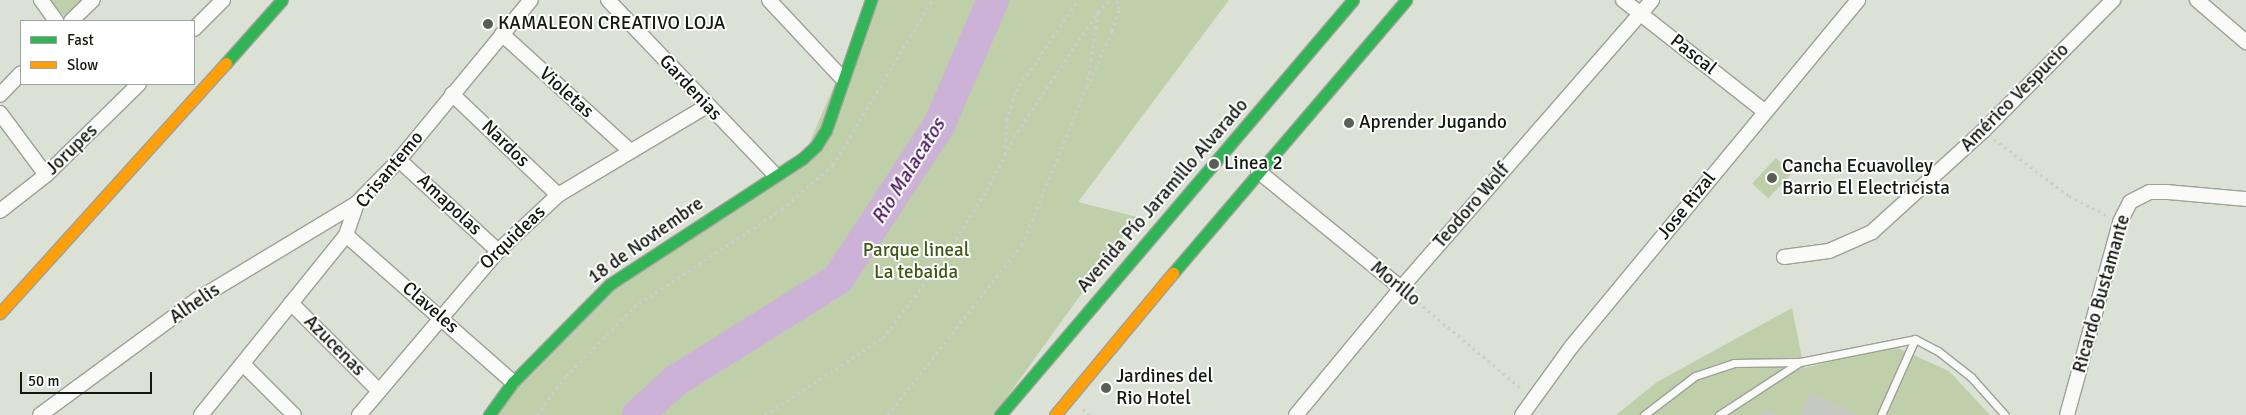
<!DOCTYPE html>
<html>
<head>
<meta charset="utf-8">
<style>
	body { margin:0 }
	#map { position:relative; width:2246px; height:415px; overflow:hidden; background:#dce1d6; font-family:Signika,sans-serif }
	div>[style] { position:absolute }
	.green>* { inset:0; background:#bfcfa9; transform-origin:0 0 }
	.river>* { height:32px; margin:-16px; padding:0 16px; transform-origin:16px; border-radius:16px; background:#ccb2d7 }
	.building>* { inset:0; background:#c5c9c1 }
	.path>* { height:3px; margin-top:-1.5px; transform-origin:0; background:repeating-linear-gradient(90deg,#cdcdcb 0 2.5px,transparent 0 6.5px) }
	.roads { filter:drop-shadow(1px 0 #9da198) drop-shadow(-1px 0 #9da198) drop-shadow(0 1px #9da198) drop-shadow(0 -1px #9da198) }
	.lane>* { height:7px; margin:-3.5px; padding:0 3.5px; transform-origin:3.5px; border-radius:3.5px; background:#fafaf9 }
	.street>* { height:14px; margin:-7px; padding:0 7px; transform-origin:7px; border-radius:7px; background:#fafaf9 }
	.fast>* { height:11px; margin:-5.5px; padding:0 5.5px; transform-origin:5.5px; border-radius:5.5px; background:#30b455 }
	.slow>* { height:11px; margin:-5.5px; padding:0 5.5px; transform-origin:5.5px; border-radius:5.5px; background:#ff9f0a }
	.dots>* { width:14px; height:14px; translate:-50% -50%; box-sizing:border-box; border:2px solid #fff; border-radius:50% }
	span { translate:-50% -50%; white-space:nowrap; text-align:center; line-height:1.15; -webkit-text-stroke:4px #fff; paint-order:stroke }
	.poi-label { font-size:19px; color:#151811 }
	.left { translate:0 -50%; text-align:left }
	.street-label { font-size:19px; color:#151811 }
	.park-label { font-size:19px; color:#405812 }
	.water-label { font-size:20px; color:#48175c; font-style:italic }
	.legend { position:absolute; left:20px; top:20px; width:175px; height:65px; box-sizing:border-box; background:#fff; border:1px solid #a1a3a0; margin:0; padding:6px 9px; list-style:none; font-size:15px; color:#151811 }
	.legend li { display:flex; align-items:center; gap:10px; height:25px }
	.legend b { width:25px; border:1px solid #a1a3a0 }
	.scale { position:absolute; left:20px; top:372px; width:132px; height:22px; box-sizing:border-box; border:2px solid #151811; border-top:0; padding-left:6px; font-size:15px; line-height:18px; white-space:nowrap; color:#151811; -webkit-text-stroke:4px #fff; paint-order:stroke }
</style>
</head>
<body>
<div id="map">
	<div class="green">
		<i style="clip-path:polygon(50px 0,82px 0,65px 17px)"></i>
		<i style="clip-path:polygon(871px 0,1229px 0,1078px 202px,1137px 217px,994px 415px,489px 415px,610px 284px,803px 158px)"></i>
		<i style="left:1776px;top:158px;width:22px;height:35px;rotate:43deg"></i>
		<i style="clip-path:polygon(1792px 308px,1804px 368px,1893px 346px,1949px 371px,1990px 415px,1616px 415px,1657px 382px)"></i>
	</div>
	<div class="river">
		<i style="left:638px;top:415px;width:50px;rotate:-42.6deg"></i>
		<i style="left:675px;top:381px;width:192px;rotate:-32deg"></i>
		<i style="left:838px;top:279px;width:184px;rotate:-56.7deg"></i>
		<i style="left:939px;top:125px;width:136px;rotate:-66.6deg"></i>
	</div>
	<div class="building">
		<i style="clip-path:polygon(1811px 392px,1857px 415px,1800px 415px)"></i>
		<i style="clip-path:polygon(1765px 410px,1778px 415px,1762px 415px)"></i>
	</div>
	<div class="path">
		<i style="left:1090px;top:81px;width:55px;rotate:-66.3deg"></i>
		<i style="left:1112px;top:31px;width:23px;rotate:-72deg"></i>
		<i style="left:1119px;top:9px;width:9px;rotate:-103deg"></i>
		<i style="left:1994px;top:139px;width:94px;rotate:37.2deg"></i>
		<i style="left:2069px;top:196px;width:42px;rotate:27.2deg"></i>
		<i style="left:1005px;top:154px;width:34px;rotate:-87deg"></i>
		<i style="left:1007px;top:120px;width:30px;rotate:-73deg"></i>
		<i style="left:1016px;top:91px;width:110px;rotate:-55.7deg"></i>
		<i style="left:1413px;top:298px;width:143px;rotate:39.9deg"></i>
		<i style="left:1083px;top:409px;width:9px;rotate:41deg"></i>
		<i style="left:537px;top:415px;width:49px;rotate:-53.4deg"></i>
		<i style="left:566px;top:376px;width:97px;rotate:-45.4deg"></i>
		<i style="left:634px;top:307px;width:178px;rotate:-33.5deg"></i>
		<i style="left:782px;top:209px;width:67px;rotate:-40.8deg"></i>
		<i style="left:833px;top:165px;width:192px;rotate:-59deg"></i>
		<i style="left:765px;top:415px;width:141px;rotate:-33.1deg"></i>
		<i style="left:883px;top:338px;width:91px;rotate:-52.6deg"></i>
		<i style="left:938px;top:266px;width:90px;rotate:-57.2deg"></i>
		<i style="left:987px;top:190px;width:59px;rotate:-63deg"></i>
		<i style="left:1014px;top:137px;width:151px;rotate:-56.1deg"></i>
		<i style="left:888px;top:415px;width:216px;rotate:-51.8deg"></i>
		<i style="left:1022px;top:245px;width:172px;rotate:-67.8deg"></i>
		<i style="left:1087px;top:86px;width:75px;rotate:-81.5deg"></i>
		<i style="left:1098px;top:12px;width:17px;rotate:-45deg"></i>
	</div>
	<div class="roads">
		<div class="lane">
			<i style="left:1644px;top:415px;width:64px;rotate:-37.4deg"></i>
			<i style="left:1695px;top:376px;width:41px;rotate:-18.4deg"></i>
			<i style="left:1734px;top:363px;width:64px;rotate:-0.9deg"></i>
			<i style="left:1719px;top:415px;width:97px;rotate:-33.2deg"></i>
			<i style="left:1800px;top:362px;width:117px;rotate:-11.3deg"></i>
			<i style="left:1915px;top:339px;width:26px;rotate:28deg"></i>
			<i style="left:1938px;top:351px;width:42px;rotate:38.2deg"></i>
			<i style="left:1971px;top:377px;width:51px;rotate:48.2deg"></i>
			<i style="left:1881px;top:415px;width:83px;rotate:-65.9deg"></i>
		</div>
		<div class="street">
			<i style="left:41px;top:0;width:26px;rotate:54deg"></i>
			<i style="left:608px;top:0;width:240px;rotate:46.3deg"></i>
			<i style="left:769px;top:0;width:107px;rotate:46.9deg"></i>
			<i style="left:1623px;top:0;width:179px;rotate:38.2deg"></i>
			<i style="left:2197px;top:0;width:65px;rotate:40.6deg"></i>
			<i style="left:71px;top:21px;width:30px;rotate:-44deg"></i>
			<i style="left:194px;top:29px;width:41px;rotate:-45deg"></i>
			<i style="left:502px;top:34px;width:173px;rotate:42.4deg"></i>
			<i style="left:452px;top:94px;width:146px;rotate:43.6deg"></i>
			<i style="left:0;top:95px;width:30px;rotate:-46deg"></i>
			<i style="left:0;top:113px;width:77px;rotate:53.4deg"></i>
			<i style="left:399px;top:160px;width:134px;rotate:42.6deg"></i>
			<i style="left:1258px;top:171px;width:185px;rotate:39.3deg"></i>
			<i style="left:0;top:211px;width:58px;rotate:-38deg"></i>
			<i style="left:46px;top:175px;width:130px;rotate:-44.4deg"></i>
			<i style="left:346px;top:235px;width:222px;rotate:41.4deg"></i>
			<i style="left:1784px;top:257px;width:45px;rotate:-7.6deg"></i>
			<i style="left:1829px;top:251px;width:47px;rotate:-23.8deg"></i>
			<i style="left:1872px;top:232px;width:150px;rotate:-42.3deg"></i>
			<i style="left:1983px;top:131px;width:185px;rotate:-45.2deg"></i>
			<i style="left:291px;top:303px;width:122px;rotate:45deg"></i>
			<i style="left:243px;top:364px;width:72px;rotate:45deg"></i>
			<i style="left:40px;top:415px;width:196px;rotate:-36.3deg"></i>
			<i style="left:198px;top:299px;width:186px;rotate:-31.1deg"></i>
			<i style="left:201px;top:415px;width:231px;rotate:-51.1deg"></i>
			<i style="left:346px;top:235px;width:34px;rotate:-71deg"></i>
			<i style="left:357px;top:203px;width:60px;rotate:-45.7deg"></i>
			<i style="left:399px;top:160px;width:207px;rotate:-50.5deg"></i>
			<i style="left:359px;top:415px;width:215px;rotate:-49.7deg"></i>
			<i style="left:498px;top:251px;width:82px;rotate:-43deg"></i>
			<i style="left:558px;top:195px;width:174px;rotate:-30.9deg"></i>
			<i style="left:1296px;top:415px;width:165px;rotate:-50.4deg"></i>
			<i style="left:1401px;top:288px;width:382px;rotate:-48.9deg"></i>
			<i style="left:1522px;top:415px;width:85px;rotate:-54.1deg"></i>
			<i style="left:1572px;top:346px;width:449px;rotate:-50.4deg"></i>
			<i style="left:2067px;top:415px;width:200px;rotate:-74.6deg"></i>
			<i style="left:2120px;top:222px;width:22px;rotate:-63deg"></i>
			<i style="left:2130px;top:202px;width:22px;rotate:-27deg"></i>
			<i style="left:2150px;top:192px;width:17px"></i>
			<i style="left:2167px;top:192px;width:79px;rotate:5.1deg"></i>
		</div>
		<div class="fast">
			<i style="left:226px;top:63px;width:84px;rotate:-48.4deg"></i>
			<i style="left:1173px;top:273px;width:359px;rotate:-49.5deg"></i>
			<i style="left:489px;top:415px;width:41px;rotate:-54deg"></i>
			<i style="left:513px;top:382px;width:138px;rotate:-45.3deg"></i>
			<i style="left:610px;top:284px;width:230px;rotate:-33.1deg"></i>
			<i style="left:803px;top:158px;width:18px;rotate:-43deg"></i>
			<i style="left:816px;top:146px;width:19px;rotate:-58deg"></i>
			<i style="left:826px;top:130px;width:138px;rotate:-70.9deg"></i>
			<i style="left:1000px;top:415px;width:545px;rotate:-49.62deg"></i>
		</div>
		<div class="slow">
			<i style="left:0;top:313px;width:337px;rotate:-47.9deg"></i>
			<i style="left:1055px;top:415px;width:185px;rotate:-50.3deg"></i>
		</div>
	</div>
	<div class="dots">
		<i style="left:488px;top:24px;background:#5b5e56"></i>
		<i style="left:1349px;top:123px;background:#5b5e56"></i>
		<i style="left:1214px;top:164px;background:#5b5e56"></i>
		<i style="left:1772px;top:178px;background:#5b5e56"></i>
		<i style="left:1106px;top:388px;background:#5b5e56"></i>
	</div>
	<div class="poi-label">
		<span class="left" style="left:498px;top:24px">KAMALEON CREATIVO LOJA</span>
		<span class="left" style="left:1359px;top:123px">Aprender Jugando</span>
		<span class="left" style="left:1224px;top:164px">Linea 2</span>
		<span class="left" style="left:1782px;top:178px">Cancha Ecuavolley<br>Barrio El Electricista</span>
		<span class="left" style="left:1116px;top:388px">Jardines del<br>Rio Hotel</span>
	</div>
	<div class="street-label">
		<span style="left:1693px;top:55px;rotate:38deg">Pascal</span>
		<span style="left:690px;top:88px;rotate:47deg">Gardenias</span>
		<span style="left:566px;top:93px;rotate:42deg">Violetas</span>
		<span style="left:2015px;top:98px;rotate:-45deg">Américo Vespucio</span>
		<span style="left:505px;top:144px;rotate:44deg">Nardos</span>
		<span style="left:72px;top:150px;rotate:-44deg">Jorupes</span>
		<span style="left:390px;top:170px;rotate:-50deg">Crisantemo</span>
		<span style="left:1163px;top:196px;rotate:-49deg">Avenida Pío Jaramillo Alvarado</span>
		<span style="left:449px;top:205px;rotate:43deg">Amapolas</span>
		<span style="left:1472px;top:206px;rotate:-49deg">Teodoro Wolf</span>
		<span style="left:1687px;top:206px;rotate:-51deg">Jose Rizal</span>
		<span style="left:513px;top:238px;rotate:-44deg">Orquideas</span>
		<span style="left:646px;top:241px;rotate:-35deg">18 de Noviembre</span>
		<span style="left:1395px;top:284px;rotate:40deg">Morillo</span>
		<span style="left:2102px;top:294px;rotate:-74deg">Ricardo Bustamante</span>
		<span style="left:195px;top:304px;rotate:-34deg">Alhelis</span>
		<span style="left:430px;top:308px;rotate:41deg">Claveles</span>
		<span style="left:334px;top:346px;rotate:45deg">Azucenas</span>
	</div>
	<div class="park-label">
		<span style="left:916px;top:262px">Parque lineal<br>La tebaida</span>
	</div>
	<div class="water-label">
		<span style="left:908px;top:171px;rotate:-58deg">Rio Malacatos</span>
	</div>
	<ul class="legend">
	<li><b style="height:6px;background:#30b455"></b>Fast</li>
	<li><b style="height:6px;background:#ff9f0a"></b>Slow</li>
	</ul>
	<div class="scale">50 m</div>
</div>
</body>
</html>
